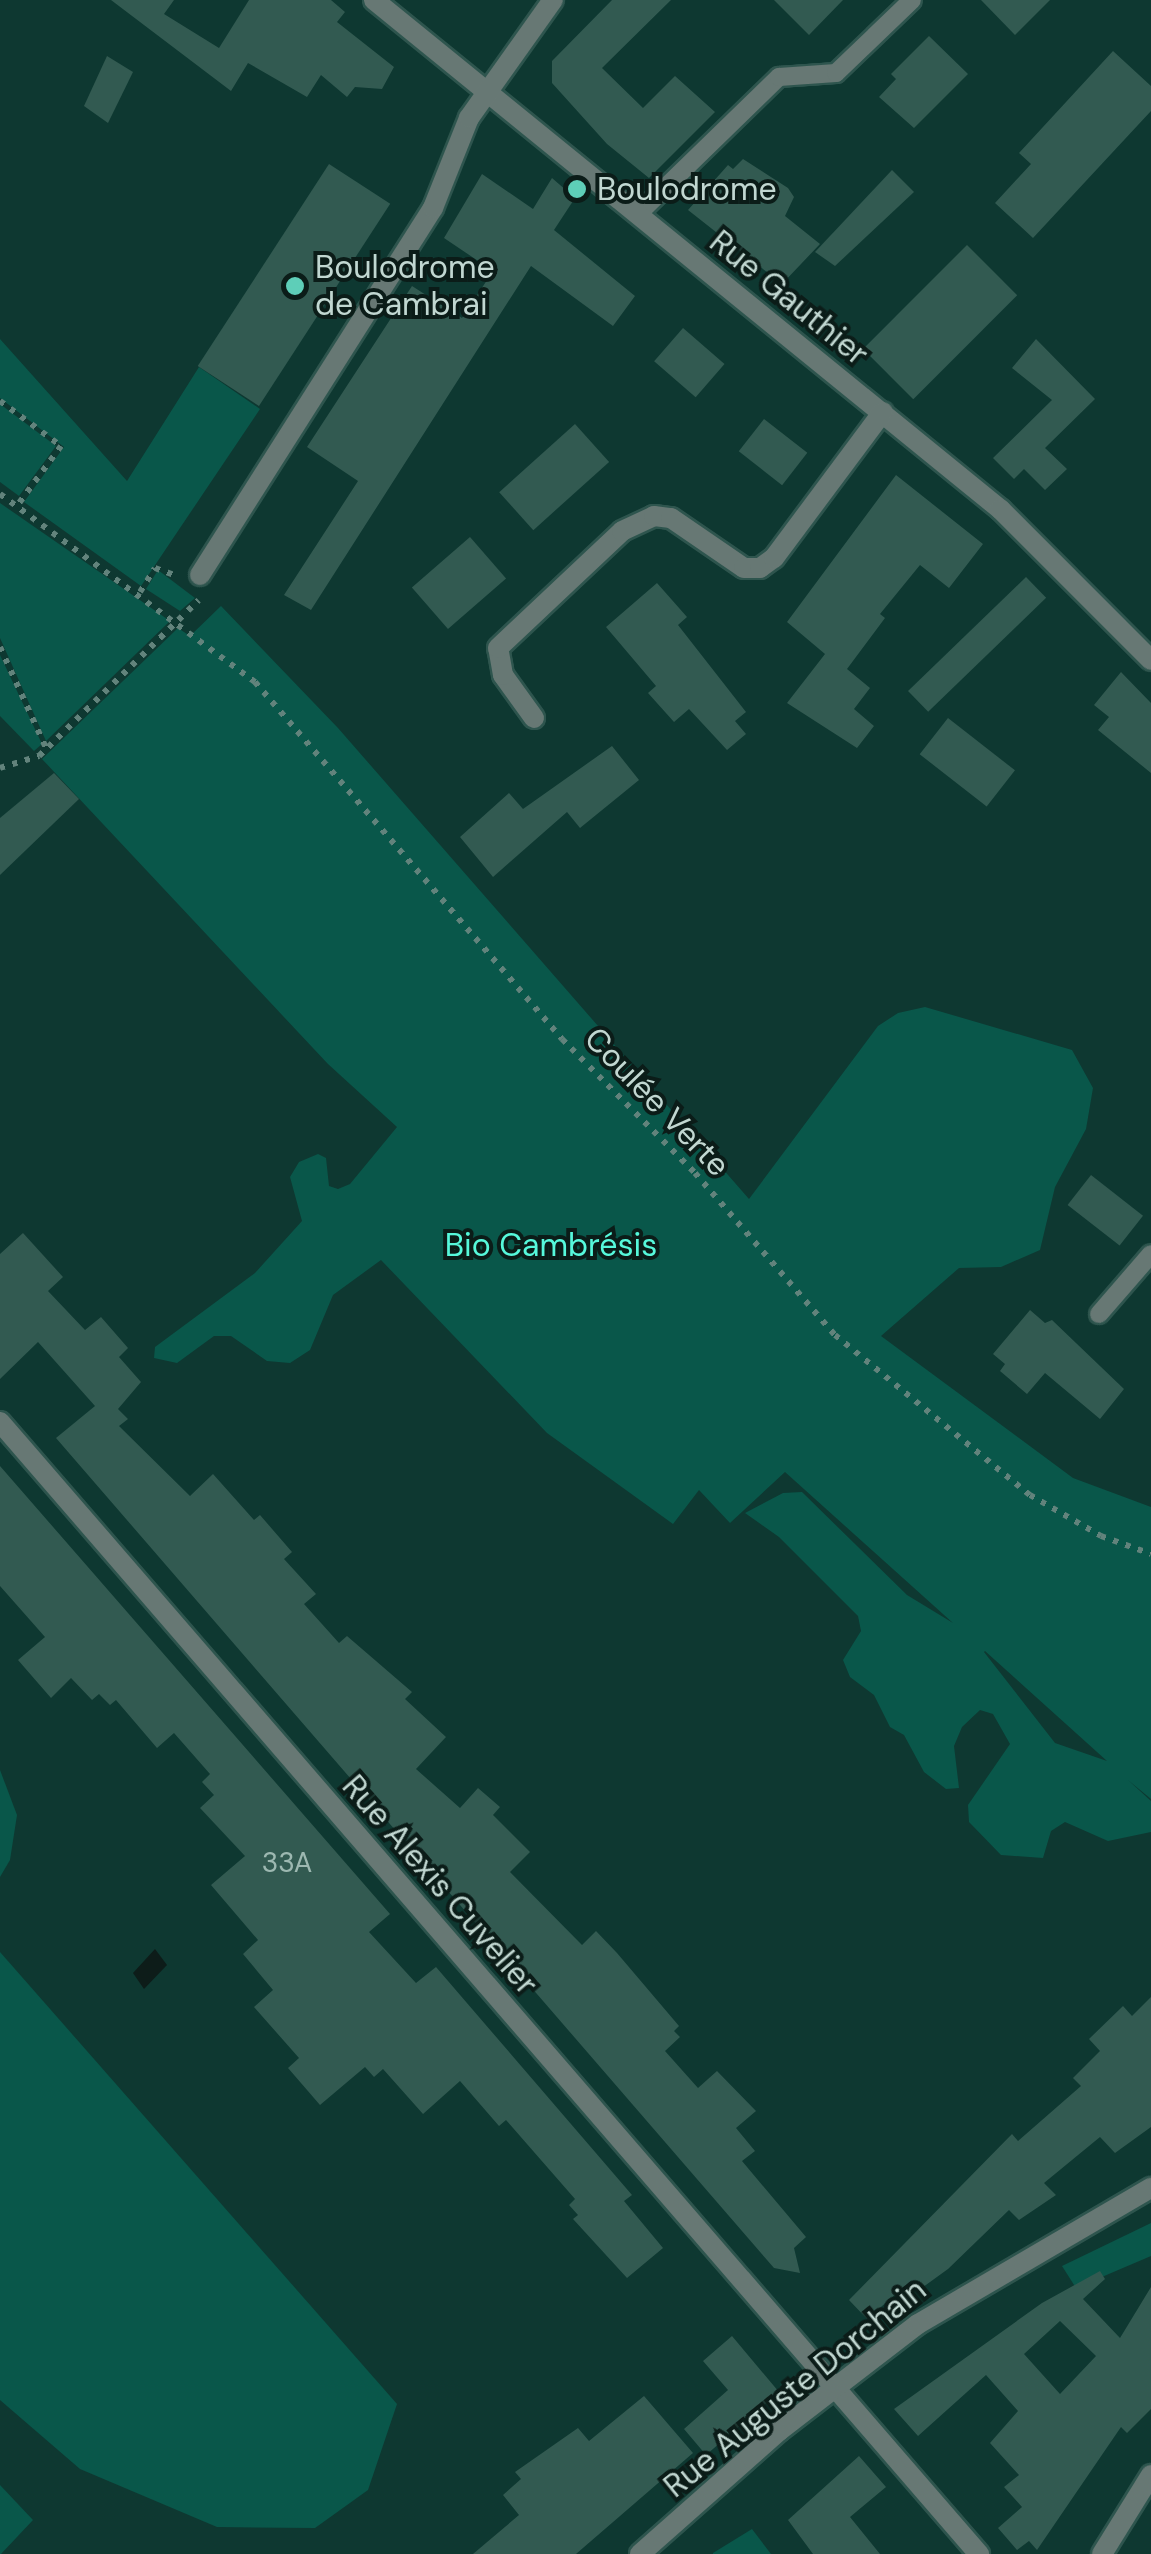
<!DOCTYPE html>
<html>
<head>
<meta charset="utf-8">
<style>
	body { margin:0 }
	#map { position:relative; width:1151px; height:2554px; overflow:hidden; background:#0e3831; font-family:"DM Sans",sans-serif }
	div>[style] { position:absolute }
	.green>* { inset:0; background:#09574a }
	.water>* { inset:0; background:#0d1c19 }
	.building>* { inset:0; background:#325a51; transform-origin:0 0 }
	.path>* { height:6px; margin-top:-3px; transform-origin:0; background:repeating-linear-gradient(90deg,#62837c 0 5px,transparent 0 13px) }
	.roads { filter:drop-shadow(2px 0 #2e554e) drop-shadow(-2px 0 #2e554e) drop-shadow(0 2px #2e554e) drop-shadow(0 -2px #2e554e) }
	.service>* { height:18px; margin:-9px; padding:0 9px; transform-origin:9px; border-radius:9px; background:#677874 }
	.minor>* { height:20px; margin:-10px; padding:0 10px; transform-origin:10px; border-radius:10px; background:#677874 }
	.dots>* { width:28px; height:28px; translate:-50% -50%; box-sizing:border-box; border:5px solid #0b1c18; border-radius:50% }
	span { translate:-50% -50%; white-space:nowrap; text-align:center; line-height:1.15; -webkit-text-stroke:8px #0b1c18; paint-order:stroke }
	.number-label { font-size:28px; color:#9db8b1 }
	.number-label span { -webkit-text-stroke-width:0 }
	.poi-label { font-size:32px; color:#c1d7d1 }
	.left { translate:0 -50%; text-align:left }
	.street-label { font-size:32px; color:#c1d7d1 }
	.park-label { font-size:32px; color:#56f8db }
</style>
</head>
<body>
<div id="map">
	<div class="green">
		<i style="clip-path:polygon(0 339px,127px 481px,199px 367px,260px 409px,141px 586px,24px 502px,64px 447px,0 398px)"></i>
		<i style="clip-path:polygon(0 404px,56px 446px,19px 496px,0 482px)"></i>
		<i style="clip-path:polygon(0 503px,170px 621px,46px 741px,0 638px)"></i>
		<i style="clip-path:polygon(158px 570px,195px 598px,180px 611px,146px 589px)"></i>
		<i style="clip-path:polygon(evenodd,221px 606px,338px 728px,749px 1199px,878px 1026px,898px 1013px,925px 1007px,1072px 1050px,1093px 1088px,1086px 1129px,1055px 1187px,1040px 1250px,1001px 1267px,959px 1268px,881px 1336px,1073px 1478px,1151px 1507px,1151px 1799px,1128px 1780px,1151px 1801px,1151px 1832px,1108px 1841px,1065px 1822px,1051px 1831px,1043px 1858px,1001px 1855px,969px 1822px,968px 1805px,1010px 1744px,993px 1714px,980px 1710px,962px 1727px,954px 1746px,959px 1788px,946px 1789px,924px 1772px,904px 1735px,890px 1727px,874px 1695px,850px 1677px,843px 1660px,861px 1631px,858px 1616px,779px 1537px,745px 1513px,783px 1493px,802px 1492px,907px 1595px,953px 1623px,785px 1472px,730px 1523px,699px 1490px,673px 1524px,547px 1433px,381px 1260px,333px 1295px,310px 1350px,290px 1363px,267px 1361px,231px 1336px,214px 1336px,177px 1363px,154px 1358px,155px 1347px,255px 1273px,302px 1221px,290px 1177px,299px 1162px,318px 1154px,326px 1158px,329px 1186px,338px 1189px,350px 1184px,397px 1127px,328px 1064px,42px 759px,178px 628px,190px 636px,221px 606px,984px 1652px,985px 1651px,1107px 1761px,1055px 1743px,984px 1652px)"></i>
		<i style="clip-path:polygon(0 655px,42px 744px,34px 751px,0 716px)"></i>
		<i style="clip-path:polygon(0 1770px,17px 1815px,10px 1860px,0 1877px)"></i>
		<i style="clip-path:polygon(0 1952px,397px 2404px,368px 2490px,315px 2528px,217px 2527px,80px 2469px,0 2400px)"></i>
		<i style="clip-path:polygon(1151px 2223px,1151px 2256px,1076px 2288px,1062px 2266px)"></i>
		<i style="clip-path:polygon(0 2485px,33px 2520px,1px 2554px,0 2554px)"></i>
		<i style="clip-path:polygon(752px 2529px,771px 2554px,713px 2554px,713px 2553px)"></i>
	</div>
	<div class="water">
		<i style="clip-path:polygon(155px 1949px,167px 1965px,144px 1989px,133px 1973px)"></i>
	</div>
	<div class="building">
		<i style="clip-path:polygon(111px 0,174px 0,164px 14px,219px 48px,249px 0,331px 0,345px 12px,337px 22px,394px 67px,382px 89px,355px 87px,347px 97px,321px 75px,307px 97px,248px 63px,231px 91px)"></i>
		<i style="clip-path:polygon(612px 0,671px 0,602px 68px,643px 108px,675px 76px,715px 112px,649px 178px,607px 144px,552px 83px,552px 61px)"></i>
		<i style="clip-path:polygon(774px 0,843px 0,809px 35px)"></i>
		<i style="clip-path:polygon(981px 0,1050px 0,1015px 35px)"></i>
		<i style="clip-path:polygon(929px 36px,968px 74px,914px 128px,879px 97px,896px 79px,891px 74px)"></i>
		<i style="clip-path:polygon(1113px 51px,1151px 86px,1151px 111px,1033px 238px,995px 203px,1031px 164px,1019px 153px)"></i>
		<i style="clip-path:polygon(107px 56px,133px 72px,108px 123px,84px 106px)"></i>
		<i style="clip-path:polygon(743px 159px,788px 188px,794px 197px,785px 216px,820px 244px,782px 284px,688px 210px,728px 165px,733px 169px)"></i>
		<i style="left:329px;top:164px;width:73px;height:241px;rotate:33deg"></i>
		<i style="clip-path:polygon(892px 170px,914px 192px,835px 266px,815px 252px)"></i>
		<i style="clip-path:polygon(482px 174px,533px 209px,552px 178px,575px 198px,554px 230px,635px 296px,613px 326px,531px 266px,311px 610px,284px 595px,358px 481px,307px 447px,412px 286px,462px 318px,493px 271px,444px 238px)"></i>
		<i style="left:967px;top:245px;width:71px;height:147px;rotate:45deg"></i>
		<i style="left:683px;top:328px;width:55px;height:44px;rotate:41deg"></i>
		<i style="clip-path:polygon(1036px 339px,1095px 399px,1045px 448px,1067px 469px,1045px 490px,1024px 469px,1014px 479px,993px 458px,1052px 400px,1012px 368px)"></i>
		<i style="left:764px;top:419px;width:55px;height:41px;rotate:38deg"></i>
		<i style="left:575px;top:424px;width:51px;height:102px;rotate:48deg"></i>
		<i style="clip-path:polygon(896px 475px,983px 544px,949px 588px,920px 565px,880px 614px,885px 618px,847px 669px,870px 688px,854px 709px,874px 726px,857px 748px,787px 703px,825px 654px,787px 622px)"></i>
		<i style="left:470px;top:537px;width:55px;height:77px;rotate:49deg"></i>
		<i style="left:1026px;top:577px;width:29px;height:164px;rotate:46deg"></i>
		<i style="clip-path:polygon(657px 583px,687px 617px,678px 625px,746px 712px,735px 721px,746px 734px,727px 750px,689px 709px,674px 722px,648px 693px,656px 686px,606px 627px)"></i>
		<i style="clip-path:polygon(1121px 672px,1151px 703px,1151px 773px,1098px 730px,1109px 717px,1094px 705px)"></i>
		<i style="left:948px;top:718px;width:85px;height:46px;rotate:38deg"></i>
		<i style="clip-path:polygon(612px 746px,639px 780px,580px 828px,567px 812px,493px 877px,460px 837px,509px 793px,523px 809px)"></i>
		<i style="clip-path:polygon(54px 773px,79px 799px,0 875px,0 818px)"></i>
		<i style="left:1091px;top:1175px;width:66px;height:38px;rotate:38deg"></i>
		<i style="clip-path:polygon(23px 1233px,63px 1277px,48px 1291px,85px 1330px,101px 1317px,128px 1348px,119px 1357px,141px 1382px,118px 1409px,128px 1419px,119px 1426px,190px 1496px,213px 1474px,254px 1520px,260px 1515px,292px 1552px,284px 1559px,316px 1594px,304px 1604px,339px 1643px,347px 1636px,412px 1692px,405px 1699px,446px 1737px,416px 1769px,460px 1808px,478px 1788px,500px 1807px,493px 1815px,530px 1852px,510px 1872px,582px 1945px,596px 1931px,617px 1953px,679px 2026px,674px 2031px,680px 2037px,665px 2051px,698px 2088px,717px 2071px,756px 2111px,736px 2128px,755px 2151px,742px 2161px,806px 2237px,794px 2248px,800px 2273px,774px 2268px,56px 1438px,95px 1406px,38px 1342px,0 1379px,0 1254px)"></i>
		<i style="clip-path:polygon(1030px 1310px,1045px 1323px,1052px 1320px,1124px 1389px,1100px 1419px,1045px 1373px,1027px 1394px,1000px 1371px,1005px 1364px,993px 1354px)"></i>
		<i style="clip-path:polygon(0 1466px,390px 1914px,369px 1932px,416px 1983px,436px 1967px,632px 2195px,624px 2201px,663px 2248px,627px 2278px,573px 2219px,578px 2215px,569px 2205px,575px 2199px,506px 2120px,499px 2126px,460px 2081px,423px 2114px,383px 2069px,374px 2077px,365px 2067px,320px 2105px,288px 2068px,299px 2058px,254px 2007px,273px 1990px,243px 1954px,258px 1940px,211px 1885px,245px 1856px,200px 1808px,214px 1795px,202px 1782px,210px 1774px,174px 1733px,157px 1748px,116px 1700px,110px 1705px,99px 1694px,92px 1700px,71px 1678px,51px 1698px,18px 1660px,45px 1637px,0 1586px)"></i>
		<i style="clip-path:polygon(1151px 1997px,1151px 2127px,1115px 2153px,1100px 2137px,1044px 2183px,1056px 2195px,1019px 2220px,1009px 2210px,948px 2269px,919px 2290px,911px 2281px,867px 2319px,849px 2300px,1012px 2134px,1018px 2141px,1081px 2086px,1073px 2078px,1100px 2051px,1089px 2039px,1123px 2006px,1132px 2016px)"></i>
		<i style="clip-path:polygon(evenodd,1100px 2271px,1105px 2279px,1083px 2299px,1120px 2338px,1151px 2287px,1151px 2409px,1127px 2433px,1121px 2427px,1037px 2550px,1029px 2541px,1017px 2550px,998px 2528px,1022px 2507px,1004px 2487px,1019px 2475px,990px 2443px,1018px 2411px,986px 2375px,918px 2436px,894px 2409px,1042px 2303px,1100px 2271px,1060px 2321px,1096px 2356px,1060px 2394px,1024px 2354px,1060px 2321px)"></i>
		<i style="clip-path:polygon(732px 2336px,779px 2392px,706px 2455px,684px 2429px,728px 2390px,703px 2361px)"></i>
		<i style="clip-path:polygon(644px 2396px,693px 2453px,576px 2554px,473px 2554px,519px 2515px,503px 2495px,521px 2479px,515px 2472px,578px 2428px,589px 2441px)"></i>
		<i style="clip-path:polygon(859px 2456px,886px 2487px,850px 2517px,880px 2554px,813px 2554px,788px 2520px)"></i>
	</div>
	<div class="path">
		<i style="left:0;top:401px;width:76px;rotate:36.4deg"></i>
		<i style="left:61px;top:446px;width:74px;rotate:126.3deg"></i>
		<i style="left:0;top:494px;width:317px;rotate:36.4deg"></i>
		<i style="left:255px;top:682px;width:471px;rotate:49.3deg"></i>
		<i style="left:562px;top:1039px;width:189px;rotate:45.2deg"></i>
		<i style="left:695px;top:1173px;width:214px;rotate:49.2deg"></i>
		<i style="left:835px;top:1335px;width:252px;rotate:39.4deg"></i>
		<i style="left:1030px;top:1495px;width:82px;rotate:30deg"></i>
		<i style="left:1101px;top:1536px;width:53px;rotate:19.8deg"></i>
		<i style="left:140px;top:592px;width:28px;rotate:-58deg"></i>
		<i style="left:155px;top:568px;width:20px;rotate:20deg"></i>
		<i style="left:0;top:647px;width:111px;rotate:65.5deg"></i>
		<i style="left:0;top:768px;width:41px;rotate:-17.1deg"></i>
		<i style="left:39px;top:756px;width:223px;rotate:-44.3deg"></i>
	</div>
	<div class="roads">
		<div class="service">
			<i style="left:638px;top:214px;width:197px;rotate:-44.2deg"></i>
			<i style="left:779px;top:77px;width:57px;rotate:-4deg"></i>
			<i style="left:836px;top:73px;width:105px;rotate:-43.8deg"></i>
			<i style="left:1099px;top:1314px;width:79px;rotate:-49.1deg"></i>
		</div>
		<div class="minor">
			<i style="left:374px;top:0;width:808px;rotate:39.12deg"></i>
			<i style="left:1001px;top:510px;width:212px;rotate:45deg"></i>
			<i style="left:200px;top:575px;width:435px;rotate:-57.6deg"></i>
			<i style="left:433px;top:208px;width:97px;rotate:-68.2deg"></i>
			<i style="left:469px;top:118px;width:145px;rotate:-54.6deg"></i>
			<i style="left:534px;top:718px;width:53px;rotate:-125.8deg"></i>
			<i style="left:503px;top:675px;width:27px;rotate:-100deg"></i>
			<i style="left:498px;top:648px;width:170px;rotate:-43.3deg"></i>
			<i style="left:622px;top:531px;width:35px;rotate:-25deg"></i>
			<i style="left:654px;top:516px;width:17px;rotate:7deg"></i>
			<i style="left:671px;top:518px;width:88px;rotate:34.4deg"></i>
			<i style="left:744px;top:568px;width:16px"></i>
			<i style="left:760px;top:568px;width:17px;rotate:-36deg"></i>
			<i style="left:774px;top:558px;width:182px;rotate:-53.3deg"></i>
			<i style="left:0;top:1422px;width:1497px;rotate:49.15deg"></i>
			<i style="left:640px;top:2554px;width:186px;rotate:-41.5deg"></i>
			<i style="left:779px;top:2431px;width:175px;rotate:-37.6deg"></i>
			<i style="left:918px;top:2324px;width:270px;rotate:-30.3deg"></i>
			<i style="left:1102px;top:2554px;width:93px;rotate:-58.2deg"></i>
		</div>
	</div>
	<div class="dots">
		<i style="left:577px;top:189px;background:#5eceb8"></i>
		<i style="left:295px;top:286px;background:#5eceb8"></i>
	</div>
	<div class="number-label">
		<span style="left:287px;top:1863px">33A</span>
	</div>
	<div class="poi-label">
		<span class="left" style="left:597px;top:189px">Boulodrome</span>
		<span class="left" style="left:315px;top:286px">Boulodrome<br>de Cambrai</span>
	</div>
	<div class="street-label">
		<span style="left:789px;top:298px;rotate:39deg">Rue Gauthier</span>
		<span style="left:657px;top:1102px;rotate:46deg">Coulée Verte</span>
		<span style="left:440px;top:1885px;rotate:49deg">Rue Alexis Cuvelier</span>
		<span style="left:795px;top:2388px;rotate:-39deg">Rue Auguste Dorchain</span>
	</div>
	<div class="park-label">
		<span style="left:551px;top:1245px">Bio Cambrésis</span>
	</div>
</div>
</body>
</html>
